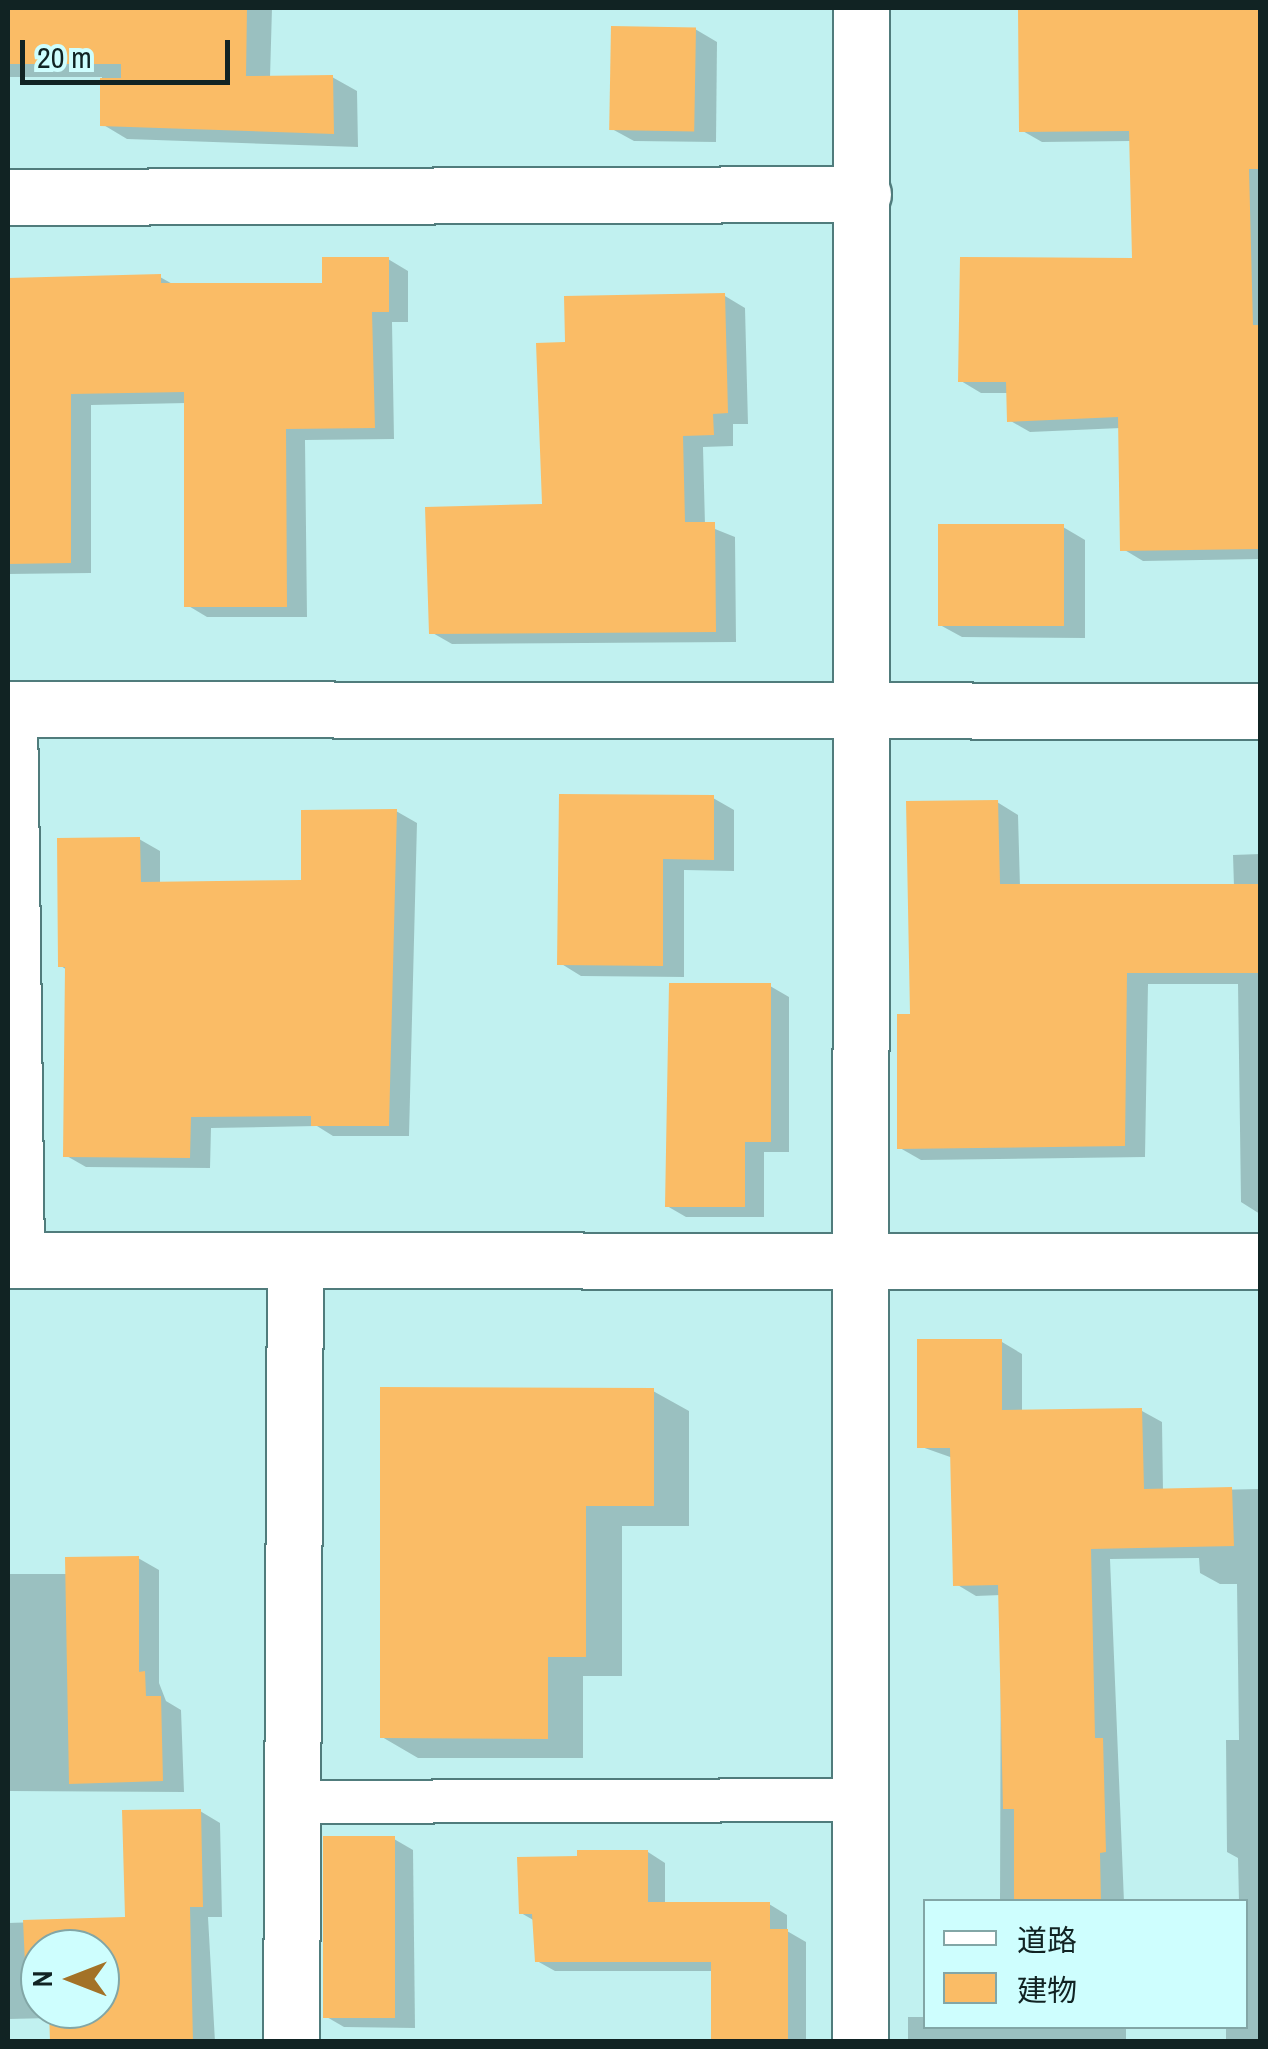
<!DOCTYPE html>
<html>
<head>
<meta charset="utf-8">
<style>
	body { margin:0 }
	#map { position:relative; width:1268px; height:2049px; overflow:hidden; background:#c1f1f0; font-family:"Archivo Narrow","Noto Sans JP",sans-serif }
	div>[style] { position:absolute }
	.shadow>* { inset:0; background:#0003 }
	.building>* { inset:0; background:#fabc66; transform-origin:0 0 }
	.roads { filter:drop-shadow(2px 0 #507c7c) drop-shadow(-2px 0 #507c7c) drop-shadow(0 2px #507c7c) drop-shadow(0 -2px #507c7c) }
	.service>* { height:42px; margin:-21px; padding:0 21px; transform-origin:21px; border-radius:21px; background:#fff }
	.minor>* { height:55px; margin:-27.5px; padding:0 27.5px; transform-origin:27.5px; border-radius:27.5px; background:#fff }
	.tertiary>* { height:55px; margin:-27.5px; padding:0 27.5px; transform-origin:27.5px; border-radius:27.5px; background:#fff }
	span { translate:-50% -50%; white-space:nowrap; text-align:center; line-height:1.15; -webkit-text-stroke:8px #cefefe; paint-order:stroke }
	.frame { position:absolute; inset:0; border:10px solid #112323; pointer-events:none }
	.legend { position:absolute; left:923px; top:1899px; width:325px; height:130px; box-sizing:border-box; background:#cefefe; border:2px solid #82a6a6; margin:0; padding:12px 18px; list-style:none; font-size:30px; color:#112323 }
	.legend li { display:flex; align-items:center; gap:20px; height:50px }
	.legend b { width:50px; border:2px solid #82a6a6 }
	.north { position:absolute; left:20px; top:1929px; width:100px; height:100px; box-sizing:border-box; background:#cefefe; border:2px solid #82a6a6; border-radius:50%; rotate:270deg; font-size:28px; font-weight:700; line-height:40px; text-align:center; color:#112323 }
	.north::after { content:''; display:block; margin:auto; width:35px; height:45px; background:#a37227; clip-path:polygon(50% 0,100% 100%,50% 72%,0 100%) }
	.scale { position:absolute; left:20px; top:40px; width:210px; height:45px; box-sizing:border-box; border:5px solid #112323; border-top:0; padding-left:12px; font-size:30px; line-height:35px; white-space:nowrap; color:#112323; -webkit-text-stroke:8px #cefefe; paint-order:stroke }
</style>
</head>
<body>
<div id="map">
	<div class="shadow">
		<i style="clip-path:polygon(8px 8px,272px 8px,270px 78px,332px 77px,357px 91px,358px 147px,127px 139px,102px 124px,102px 77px,8px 77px)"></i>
		<i style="clip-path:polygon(1020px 8px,1260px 8px,1260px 559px,1143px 561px,1123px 549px,1121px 428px,1030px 432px,1009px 420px,1008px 393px,981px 393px,961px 381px,1134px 261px,1131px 141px,1042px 142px,1021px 130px)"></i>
		<i style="clip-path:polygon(695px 29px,717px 42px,716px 142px,634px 141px,612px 129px)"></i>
		<i style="clip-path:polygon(388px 259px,408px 271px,408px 322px,392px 322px,394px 439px,305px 440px,307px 617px,207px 617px,187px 605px,187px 403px,91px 405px,91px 573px,8px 574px,8px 281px,160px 277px,176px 286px,325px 286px)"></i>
		<i style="clip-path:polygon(725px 296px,745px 308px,748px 424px,733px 424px,733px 446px,703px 447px,705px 525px,735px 537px,736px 642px,452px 644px,431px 632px,545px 506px,568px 344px)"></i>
		<i style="clip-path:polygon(1063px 527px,1085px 540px,1085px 638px,962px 637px,940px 625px)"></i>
		<i style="clip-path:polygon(713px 798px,734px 810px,734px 871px,684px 870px,684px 977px,581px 976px,560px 963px)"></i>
		<i style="clip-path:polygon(997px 802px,1018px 815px,1020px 887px,1234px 887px,1233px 855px,1260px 854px,1260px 1214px,1241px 1202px,1238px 984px,1148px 984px,1145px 1157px,921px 1160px,900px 1148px,913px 1017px)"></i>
		<i style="clip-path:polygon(396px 811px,417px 823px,409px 1136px,333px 1136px,317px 1126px,211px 1128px,210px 1168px,86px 1167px,65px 1155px,67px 970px,61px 966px,139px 839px,160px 851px,160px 884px,304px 882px)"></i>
		<i style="clip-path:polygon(770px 986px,789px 997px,789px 1152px,764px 1152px,764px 1217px,686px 1217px,667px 1206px)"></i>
		<i style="clip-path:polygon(1002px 1342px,1022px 1354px,1022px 1412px,1142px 1411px,1162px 1422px,1163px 1491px,1260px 1489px,1260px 2042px,1226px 2042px,1226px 2027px,1246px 2026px,1246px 1902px,1239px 1902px,1238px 1858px,1227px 1852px,1226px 1740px,1239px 1740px,1237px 1584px,1220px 1584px,1200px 1573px,1199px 1558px,1110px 1559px,1124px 1902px,1000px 1902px,1001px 1595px,976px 1596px,956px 1584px,953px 1458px,919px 1446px)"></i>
		<i style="clip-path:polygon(653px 1391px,689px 1411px,689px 1526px,622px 1526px,622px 1676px,583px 1676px,583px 1758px,418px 1758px,382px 1737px)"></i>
		<i style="clip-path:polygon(138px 1558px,159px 1570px,159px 1683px,166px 1701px,181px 1710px,184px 1792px,8px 1791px,8px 1574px,68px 1574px)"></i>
		<i style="clip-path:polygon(evenodd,200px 1811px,220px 1823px,222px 1917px,208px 1917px,215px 2042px,53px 2042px,52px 2018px,8px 2019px,8px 1923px,128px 1919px,200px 1811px,40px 1949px,100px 1949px,100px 2009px,40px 2009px,40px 1949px)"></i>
		<i style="clip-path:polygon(394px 1839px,413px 1850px,415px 2028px,344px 2027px,325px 2016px)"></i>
		<i style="clip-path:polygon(648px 1852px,665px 1863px,665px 1904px,769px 1904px,787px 1915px,787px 1931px,806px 1942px,806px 2042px,714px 2042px,714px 1971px,555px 1971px,537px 1961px,535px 1921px,521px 1913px)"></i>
		<i style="clip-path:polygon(908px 2017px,926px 2017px,926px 2026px,1126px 2026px,1126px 2042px,908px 2042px)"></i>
	</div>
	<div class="building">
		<i style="clip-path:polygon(8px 8px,247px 8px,246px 76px,333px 75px,334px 134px,100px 126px,100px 78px,121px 78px,121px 64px,8px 64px)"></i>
		<i style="clip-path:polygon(1018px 8px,1260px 8px,1260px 169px,1249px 169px,1253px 325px,1260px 325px,1260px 549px,1120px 551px,1118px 417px,1007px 422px,1006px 382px,958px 382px,960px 257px,1132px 258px,1129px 131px,1019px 132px)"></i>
		<i style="left:611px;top:26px;width:85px;height:104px;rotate:1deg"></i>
		<i style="clip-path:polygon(322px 257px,389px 257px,389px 312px,372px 312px,375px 428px,286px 429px,287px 607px,184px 607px,184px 392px,71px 394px,71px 563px,8px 564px,8px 278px,161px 274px,161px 283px,322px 283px)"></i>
		<i style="clip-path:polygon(725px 293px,728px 413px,713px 414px,714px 435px,683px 436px,685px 522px,715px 522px,716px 632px,429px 634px,425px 507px,542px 504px,536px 343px,565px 342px,564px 296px)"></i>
		<i style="left:938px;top:524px;width:126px;height:102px"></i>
		<i style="clip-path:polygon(559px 794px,714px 795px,714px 860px,663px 859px,663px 966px,557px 965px)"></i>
		<i style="clip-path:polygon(998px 800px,1000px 884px,1260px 884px,1260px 973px,1127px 973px,1125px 1146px,897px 1149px,897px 1014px,910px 1014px,906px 801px)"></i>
		<i style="clip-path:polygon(397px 809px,389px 1126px,311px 1126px,311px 1116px,191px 1117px,190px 1158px,63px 1157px,65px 967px,58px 967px,57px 838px,140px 837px,141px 882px,301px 880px,301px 810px)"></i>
		<i style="clip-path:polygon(669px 983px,771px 983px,771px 1142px,745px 1142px,745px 1207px,665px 1207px)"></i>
		<i style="clip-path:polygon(917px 1339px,1002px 1339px,1002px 1410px,1142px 1408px,1144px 1489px,1232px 1487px,1234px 1546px,1091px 1549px,1095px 1738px,1103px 1738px,1106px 1852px,1100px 1853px,1101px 1902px,1014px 1902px,1014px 1809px,1003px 1809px,998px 1585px,953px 1586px,950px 1448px,917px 1448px)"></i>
		<i style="clip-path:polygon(380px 1387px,654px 1388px,654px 1506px,586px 1506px,586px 1657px,548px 1657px,548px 1739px,380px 1738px)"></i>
		<i style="clip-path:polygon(139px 1556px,139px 1672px,145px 1671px,146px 1696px,161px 1696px,163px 1781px,69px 1784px,65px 1557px)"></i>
		<i style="clip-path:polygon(201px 1809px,203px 1907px,190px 1907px,193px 2042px,50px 2042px,49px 2009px,100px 2009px,100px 1949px,40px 1949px,40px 1985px,26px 1986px,23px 1920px,125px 1917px,122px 1810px)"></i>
		<i style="left:323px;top:1836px;width:72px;height:182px"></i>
		<i style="clip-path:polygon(577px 1850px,648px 1850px,648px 1902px,770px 1902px,770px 1929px,788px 1929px,788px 2042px,711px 2042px,711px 1962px,535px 1962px,532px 1914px,519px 1914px,517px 1857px,577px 1856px)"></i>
	</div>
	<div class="roads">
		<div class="service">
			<i style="left:16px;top:709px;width:551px;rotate:89.27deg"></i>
			<i style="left:293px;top:1802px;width:566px;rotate:-0.2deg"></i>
		</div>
		<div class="minor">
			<i style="left:8px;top:197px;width:855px;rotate:-0.2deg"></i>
			<i style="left:8px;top:1260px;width:1252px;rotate:0.05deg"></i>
			<i style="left:291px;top:2042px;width:779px;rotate:-89.71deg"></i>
			<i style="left:860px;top:2042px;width:2034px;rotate:-89.97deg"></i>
		</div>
		<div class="tertiary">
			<i style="left:8px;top:709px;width:1252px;rotate:0.09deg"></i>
		</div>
	</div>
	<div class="frame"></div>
	<ul class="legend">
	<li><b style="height:12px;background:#fff"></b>道路</li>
	<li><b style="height:28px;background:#fabc66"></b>建物</li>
	</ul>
	<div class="north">N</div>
	<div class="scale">20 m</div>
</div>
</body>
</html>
